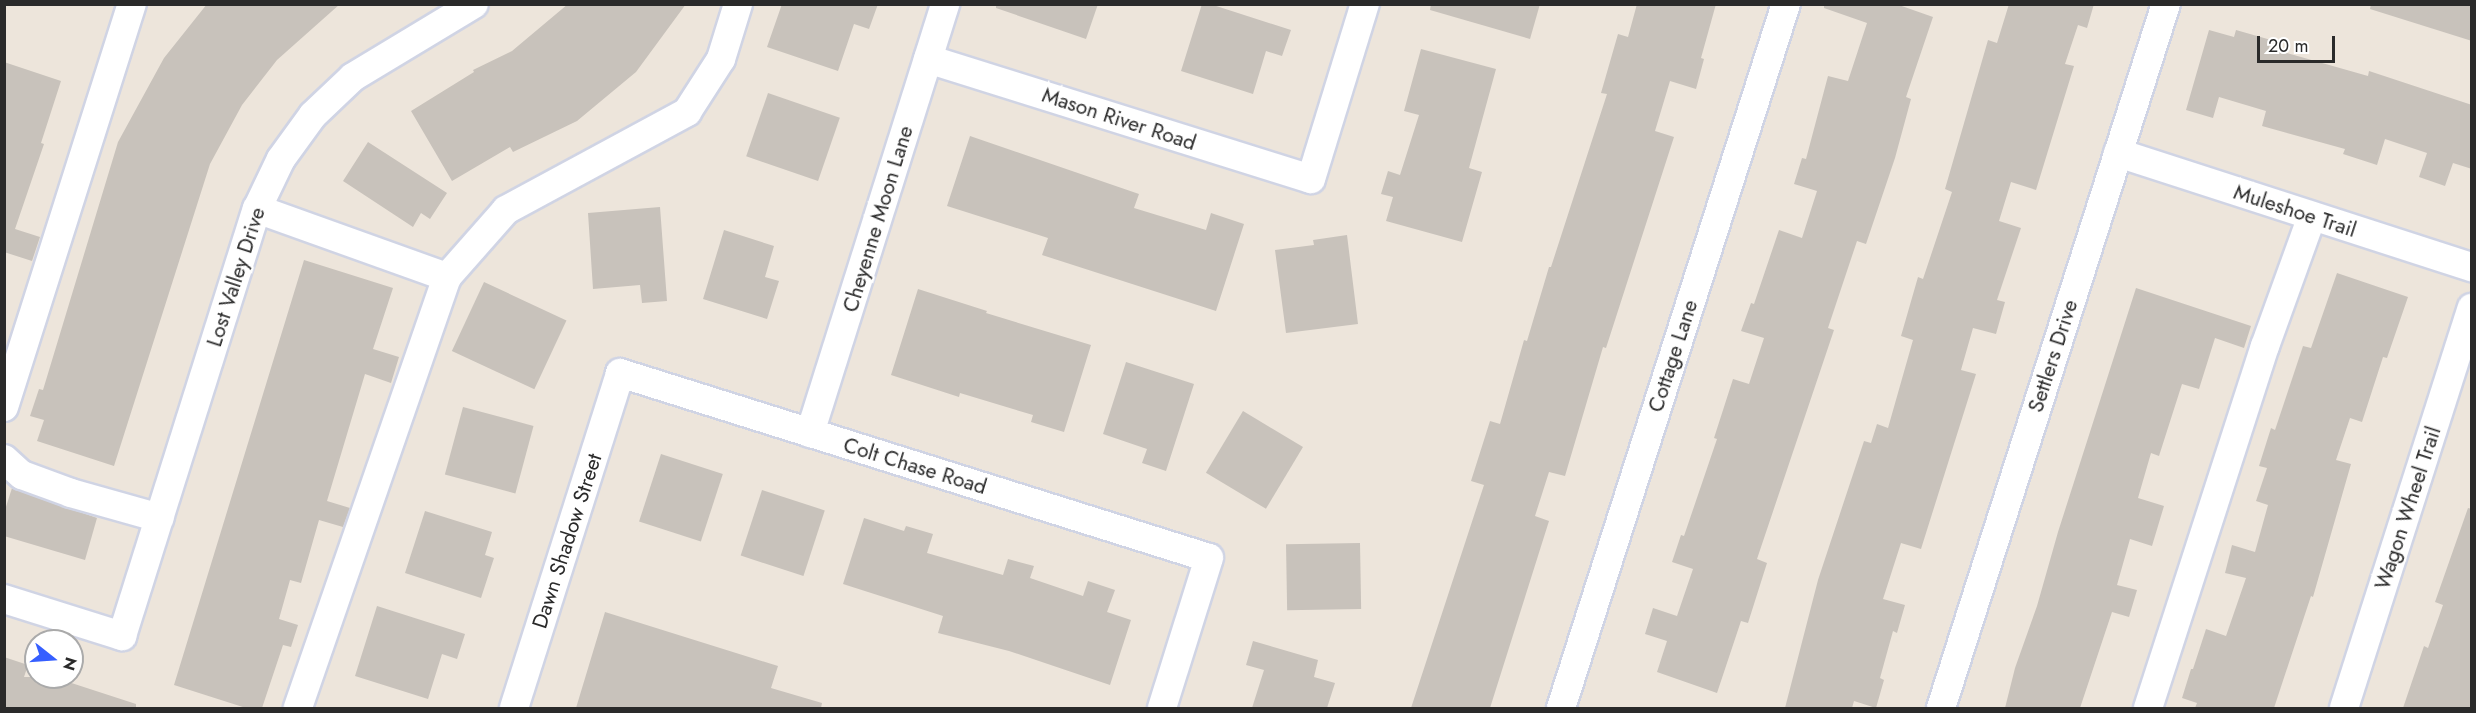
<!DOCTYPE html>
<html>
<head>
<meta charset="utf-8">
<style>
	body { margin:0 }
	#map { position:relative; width:2476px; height:713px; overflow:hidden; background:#ede5db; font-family:Jost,sans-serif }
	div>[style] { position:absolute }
	.building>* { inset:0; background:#c8c2bb; transform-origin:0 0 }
	.roads { filter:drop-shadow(2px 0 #d0d4e4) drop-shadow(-2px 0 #d0d4e4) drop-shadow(0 2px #d0d4e4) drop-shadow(0 -2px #d0d4e4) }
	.minor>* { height:28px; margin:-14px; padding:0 14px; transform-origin:14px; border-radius:14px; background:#fff }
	span { translate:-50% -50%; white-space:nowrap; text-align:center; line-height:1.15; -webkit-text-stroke:4.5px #fff; paint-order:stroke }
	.street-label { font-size:21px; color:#2a2a2a }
	.frame { position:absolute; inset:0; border:6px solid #2a2a2a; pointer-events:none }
	.north { position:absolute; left:24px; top:629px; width:60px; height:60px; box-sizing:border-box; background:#fff; border:2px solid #aaa; border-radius:50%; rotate:107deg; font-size:16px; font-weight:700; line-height:24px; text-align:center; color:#2a2a2a }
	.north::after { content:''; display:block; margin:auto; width:21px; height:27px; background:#365fff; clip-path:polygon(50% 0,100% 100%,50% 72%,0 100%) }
	.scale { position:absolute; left:2257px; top:36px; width:78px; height:27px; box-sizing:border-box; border:3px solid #2a2a2a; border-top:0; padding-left:8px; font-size:18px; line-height:21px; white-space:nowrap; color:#2a2a2a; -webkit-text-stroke:4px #fff; paint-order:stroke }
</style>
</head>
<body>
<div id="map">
	<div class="building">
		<i style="clip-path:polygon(207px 4px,340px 4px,277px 60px,242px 105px,210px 164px,114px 466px,37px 441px,44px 420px,30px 416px,39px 389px,43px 390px,118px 142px,164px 58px)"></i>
		<i style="clip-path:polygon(568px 4px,686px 4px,636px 72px,577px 121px,513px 152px,510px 147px,452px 181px,411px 111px,474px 72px,473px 70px,512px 51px)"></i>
		<i style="clip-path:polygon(782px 4px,878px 4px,869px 29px,854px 24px,838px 71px,767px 47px)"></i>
		<i style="clip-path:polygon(996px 4px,1098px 4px,1086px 39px,996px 8px)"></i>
		<i style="clip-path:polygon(1202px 4px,1210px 4px,1291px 30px,1282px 56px,1266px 51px,1253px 94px,1181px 71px)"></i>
		<i style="clip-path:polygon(1431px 4px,1540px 4px,1530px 39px,1430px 10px)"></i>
		<i style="clip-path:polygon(1637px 4px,1716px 4px,1701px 58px,1704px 59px,1696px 89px,1670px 81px,1655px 131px,1674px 137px,1606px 348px,1603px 347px,1565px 476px,1549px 472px,1535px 516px,1549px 521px,1490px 708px,1411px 708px,1484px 485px,1471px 481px,1490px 421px,1500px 424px,1524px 340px,1527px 341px,1549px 267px,1551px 267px,1607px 94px,1601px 93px,1618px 34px,1628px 37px)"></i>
		<i style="clip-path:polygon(1824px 4px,1896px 4px,1933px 17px,1906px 97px,1911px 99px,1895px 158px,1866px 244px,1857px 241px,1828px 328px,1834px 330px,1757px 559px,1767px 563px,1748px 623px,1741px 621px,1717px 693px,1657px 672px,1667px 641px,1645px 634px,1653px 608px,1677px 616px,1693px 569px,1672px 562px,1681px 535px,1684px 536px,1717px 439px,1714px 438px,1733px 379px,1749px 384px,1764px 338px,1741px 331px,1751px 303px,1754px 304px,1779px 230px,1802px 238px,1817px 191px,1794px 184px,1802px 158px,1806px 159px,1828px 76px,1848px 81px,1867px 23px,1824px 8px)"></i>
		<i style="clip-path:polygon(2009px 4px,2094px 4px,2087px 28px,2078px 25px,2065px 64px,2074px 66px,2036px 190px,2011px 182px,1999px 221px,2021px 228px,1997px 300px,2005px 302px,1996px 334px,1973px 328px,1961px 370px,1976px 374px,1921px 549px,1901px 543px,1883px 599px,1905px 605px,1897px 633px,1893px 631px,1880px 678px,1884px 680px,1876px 708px,1854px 701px,1852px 708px,1785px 708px,1818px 580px,1864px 441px,1871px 443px,1877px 424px,1888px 428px,1913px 340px,1901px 336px,1918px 277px,1923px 279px,1952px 192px,1945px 189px,1988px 40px,1997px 43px)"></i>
		<i style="clip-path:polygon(2371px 4px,2472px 4px,2472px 41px,2370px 9px)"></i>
		<i style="clip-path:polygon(2209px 30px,2234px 37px,2236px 30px,2271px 40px,2269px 48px,2368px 76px,2369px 71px,2472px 105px,2472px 169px,2453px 163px,2445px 186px,2419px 177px,2427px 153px,2385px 139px,2377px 165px,2343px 154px,2345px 149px,2262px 126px,2266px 111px,2219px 97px,2213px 118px,2186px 110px)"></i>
		<i style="clip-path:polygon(1421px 49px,1496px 69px,1469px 168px,1482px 172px,1462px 242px,1386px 221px,1393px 197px,1381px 194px,1388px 171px,1400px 175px,1419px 115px,1404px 111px)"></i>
		<i style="clip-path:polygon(4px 62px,61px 81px,41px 143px,44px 144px,15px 229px,40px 237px,32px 261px,4px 252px)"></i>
		<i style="left:768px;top:93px;width:76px;height:67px;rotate:19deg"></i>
		<i style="clip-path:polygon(970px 136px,1139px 194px,1134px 208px,1206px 230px,1211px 213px,1244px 224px,1216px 311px,1042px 255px,1048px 238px,947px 206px)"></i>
		<i style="clip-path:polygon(368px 142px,447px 193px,430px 219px,421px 213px,413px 227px,343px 181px)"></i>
		<i style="clip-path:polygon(660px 207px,667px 301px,642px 303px,640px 285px,593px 289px,588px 213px)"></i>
		<i style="clip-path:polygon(724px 230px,774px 246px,765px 277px,779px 281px,767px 319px,703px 299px)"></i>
		<i style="clip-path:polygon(1347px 235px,1358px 324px,1286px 333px,1275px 250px,1314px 245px,1313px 240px)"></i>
		<i style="clip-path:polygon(304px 260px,393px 288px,373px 349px,399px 357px,391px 383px,365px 374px,327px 501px,350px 508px,343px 527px,319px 520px,301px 583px,290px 580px,279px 619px,298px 625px,291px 647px,283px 645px,262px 708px,246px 708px,174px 685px)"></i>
		<i style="clip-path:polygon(2337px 273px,2408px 297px,2387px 358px,2383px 357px,2362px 422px,2350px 418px,2336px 460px,2351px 464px,2313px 597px,2311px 596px,2274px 708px,2195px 708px,2197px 703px,2182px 698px,2191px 669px,2193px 669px,2206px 629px,2226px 636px,2246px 578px,2225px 573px,2232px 545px,2255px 552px,2268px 505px,2256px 501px,2267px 468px,2259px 466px,2271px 428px,2275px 430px,2303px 346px,2311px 348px)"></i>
		<i style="left:484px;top:282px;width:91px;height:76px;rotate:25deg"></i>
		<i style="clip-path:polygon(2136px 288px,2251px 326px,2244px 348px,2215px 338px,2199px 389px,2182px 384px,2159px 456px,2151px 453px,2138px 498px,2164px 506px,2152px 546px,2130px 539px,2117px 585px,2137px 590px,2129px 617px,2112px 612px,2080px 708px,2005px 708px,2015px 668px,2037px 606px,2058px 532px)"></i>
		<i style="clip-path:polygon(918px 289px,987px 311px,986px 313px,1091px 345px,1064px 432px,1031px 422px,1033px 415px,960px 393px,959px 397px,891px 375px)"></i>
		<i style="clip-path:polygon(1126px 362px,1194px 384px,1166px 471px,1142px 463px,1147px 449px,1103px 434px)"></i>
		<i style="left:463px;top:407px;width:73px;height:70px;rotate:15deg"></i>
		<i style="left:1243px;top:411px;width:70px;height:72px;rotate:31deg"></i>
		<i style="left:661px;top:454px;width:65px;height:71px;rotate:18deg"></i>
		<i style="clip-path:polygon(12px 488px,97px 518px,85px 560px,4px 536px,4px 513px)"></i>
		<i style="left:762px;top:490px;width:66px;height:69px;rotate:18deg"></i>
		<i style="clip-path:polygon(2468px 508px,2472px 509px,2472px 708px,2403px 708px,2424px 646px,2428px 648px,2443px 605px,2435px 602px)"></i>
		<i style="clip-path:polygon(425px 511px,492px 532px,485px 555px,494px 558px,481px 598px,405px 573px)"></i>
		<i style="clip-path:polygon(864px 518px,904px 531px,906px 526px,933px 534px,927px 553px,1003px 575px,1008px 559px,1034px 566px,1030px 578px,1083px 596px,1088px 581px,1115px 590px,1107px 612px,1131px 620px,1110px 685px,1009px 651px,938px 633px,943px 616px,843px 584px)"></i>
		<i style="left:1360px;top:543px;width:66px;height:74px;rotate:89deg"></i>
		<i style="clip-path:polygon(377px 606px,465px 634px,457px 659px,442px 654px,428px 699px,355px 676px)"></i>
		<i style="clip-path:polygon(605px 612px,778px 666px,771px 688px,822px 703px,821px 708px,576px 708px)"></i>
		<i style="clip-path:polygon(1253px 641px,1318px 660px,1314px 677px,1335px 683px,1327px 708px,1252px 708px,1264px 670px,1246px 665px)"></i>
		<i style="clip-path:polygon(4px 657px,28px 665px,24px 677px,53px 677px,136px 704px,136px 708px,4px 708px)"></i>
	</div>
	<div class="roads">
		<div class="minor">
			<i style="left:928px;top:59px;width:401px;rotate:17.4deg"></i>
			<i style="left:1311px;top:179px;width:183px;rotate:-72.9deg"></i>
			<i style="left:2118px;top:153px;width:372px;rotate:17.9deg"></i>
			<i style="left:257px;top:209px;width:202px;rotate:19.7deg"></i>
			<i style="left:447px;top:277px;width:456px;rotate:109.1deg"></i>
			<i style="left:447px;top:277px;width:89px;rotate:-48.6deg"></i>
			<i style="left:506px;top:210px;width:206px;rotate:-28.4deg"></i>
			<i style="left:687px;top:112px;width:63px;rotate:-57.3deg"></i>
			<i style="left:721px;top:59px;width:58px;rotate:-72.8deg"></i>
			<i style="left:4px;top:407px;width:423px;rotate:-72.4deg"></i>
			<i style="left:810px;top:433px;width:450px;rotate:-72.5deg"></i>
			<i style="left:4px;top:459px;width:24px;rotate:42deg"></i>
			<i style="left:22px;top:475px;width:52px;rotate:20.2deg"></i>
			<i style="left:71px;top:493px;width:92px;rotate:15.7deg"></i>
			<i style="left:4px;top:599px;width:124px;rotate:17.4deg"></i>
			<i style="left:122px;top:636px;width:448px;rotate:-72.5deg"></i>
			<i style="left:257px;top:209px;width:55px;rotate:-64.4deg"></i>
			<i style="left:281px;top:159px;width:54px;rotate:-54deg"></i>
			<i style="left:313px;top:115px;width:55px;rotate:-43.5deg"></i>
			<i style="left:353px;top:77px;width:141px;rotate:-31.1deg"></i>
			<i style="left:514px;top:708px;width:351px;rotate:-72.4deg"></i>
			<i style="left:620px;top:373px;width:617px;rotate:17.44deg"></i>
			<i style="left:1209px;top:558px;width:157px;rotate:107.4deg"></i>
			<i style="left:1561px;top:708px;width:739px;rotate:-72.28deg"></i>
			<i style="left:1941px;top:708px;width:739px;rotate:-72.28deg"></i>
			<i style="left:2148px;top:708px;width:380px;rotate:-72.1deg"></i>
			<i style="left:2265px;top:346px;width:138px;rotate:-70.1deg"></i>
			<i style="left:2344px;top:708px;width:420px;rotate:-72.3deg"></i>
		</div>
	</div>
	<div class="street-label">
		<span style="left:1119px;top:119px;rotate:18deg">Mason River Road</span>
		<span style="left:2295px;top:211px;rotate:18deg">Muleshoe Trail</span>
		<span style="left:878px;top:219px;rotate:-73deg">Cheyenne Moon Lane</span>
		<span style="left:236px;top:277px;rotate:-72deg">Lost Valley Drive</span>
		<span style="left:1673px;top:356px;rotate:-72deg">Cottage Lane</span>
		<span style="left:2053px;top:356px;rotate:-72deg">Settlers Drive</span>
		<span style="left:915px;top:466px;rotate:17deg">Colt Chase Road</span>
		<span style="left:2408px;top:508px;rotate:-72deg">Wagon Wheel Trail</span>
		<span style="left:567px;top:541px;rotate:-72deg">Dawn Shadow Street</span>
	</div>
	<div class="frame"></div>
	<div class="north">N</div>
	<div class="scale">20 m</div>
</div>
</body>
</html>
